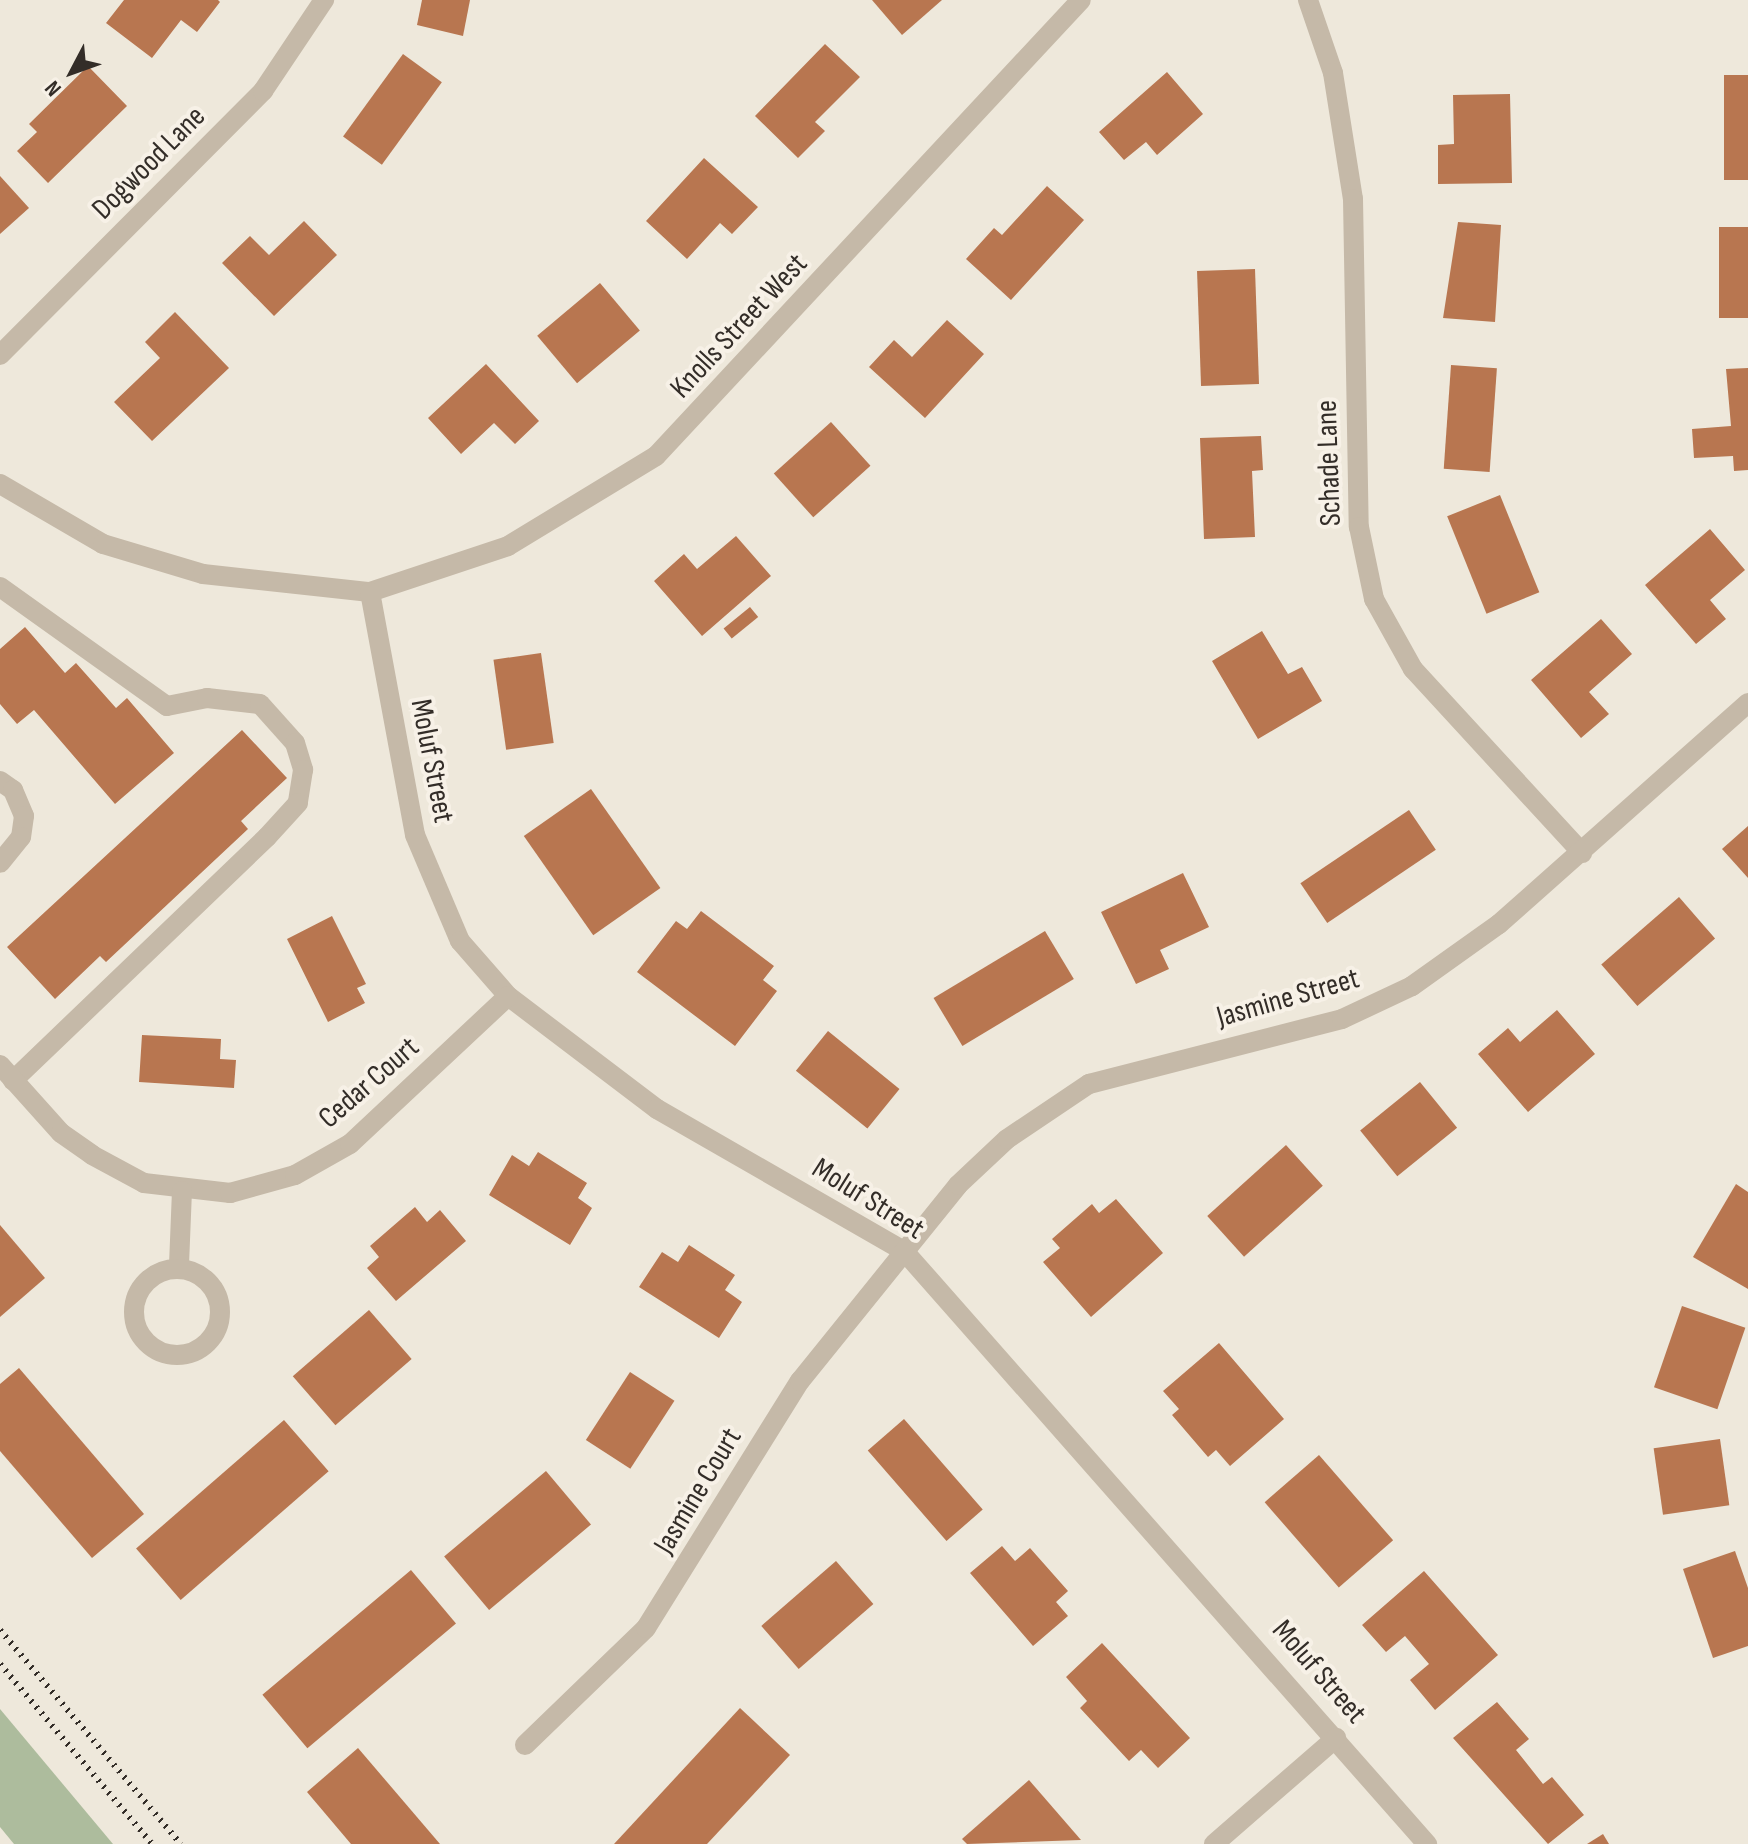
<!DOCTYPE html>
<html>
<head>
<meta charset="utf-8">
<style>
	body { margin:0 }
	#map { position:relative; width:1748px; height:1844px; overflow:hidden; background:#eee8db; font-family:"Sofia Sans Condensed",sans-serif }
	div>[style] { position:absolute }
	.green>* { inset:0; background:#adbc9d }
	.building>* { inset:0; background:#b87650; transform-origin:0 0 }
	.minor>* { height:20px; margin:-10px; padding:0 10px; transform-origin:10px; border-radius:10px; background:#c5b9a8 }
	.minor>.ring { margin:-10px; padding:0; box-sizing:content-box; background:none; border:20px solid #c5b9a8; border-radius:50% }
	.rail>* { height:6px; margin-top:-3px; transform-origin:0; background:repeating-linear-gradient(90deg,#332d28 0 2px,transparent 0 8px) }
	span { translate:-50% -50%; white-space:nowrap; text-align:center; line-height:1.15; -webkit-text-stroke:8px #f7f1e7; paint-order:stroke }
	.street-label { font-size:30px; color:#332d28 }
	.north { position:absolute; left:32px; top:32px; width:80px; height:80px; -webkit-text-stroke:6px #f7f1e7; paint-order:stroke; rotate:229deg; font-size:22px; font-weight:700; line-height:32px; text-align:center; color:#332d28 }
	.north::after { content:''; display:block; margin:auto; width:28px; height:36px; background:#332d28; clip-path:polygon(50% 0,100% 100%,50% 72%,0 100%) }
</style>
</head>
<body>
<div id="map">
	<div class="green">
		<i style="clip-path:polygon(0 1709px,113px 1844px,14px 1844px,0 1827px)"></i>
	</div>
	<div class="building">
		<i style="clip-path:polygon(124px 0,218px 0,220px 2px,197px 32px,181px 20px,152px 58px,106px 23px)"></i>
		<i style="clip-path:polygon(422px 0,470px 0,463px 36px,417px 25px)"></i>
		<i style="clip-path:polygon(872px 0,942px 0,902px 35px)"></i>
		<i style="clip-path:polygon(825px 44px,860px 77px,815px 122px,825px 131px,798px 158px,755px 116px)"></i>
		<i style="left:403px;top:54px;width:48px;height:102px;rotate:36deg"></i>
		<i style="clip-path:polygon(88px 66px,127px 106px,48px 183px,17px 151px,37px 132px,29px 124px)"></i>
		<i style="clip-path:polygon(1167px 72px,1203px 114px,1157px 155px,1146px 142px,1124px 160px,1099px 132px)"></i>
		<i style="left:1724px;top:75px;width:24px;height:105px"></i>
		<i style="clip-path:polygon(1510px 94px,1512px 183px,1438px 184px,1438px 145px,1454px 144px,1453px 95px)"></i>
		<i style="clip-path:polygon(704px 158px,758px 207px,732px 234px,720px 223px,687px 259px,646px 221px)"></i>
		<i style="clip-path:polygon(0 176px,29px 208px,0 234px)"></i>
		<i style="clip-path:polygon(1047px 186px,1084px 220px,1011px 300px,966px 259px,994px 228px,1002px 235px)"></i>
		<i style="clip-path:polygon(304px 221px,337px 255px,274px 316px,222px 263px,250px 236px,269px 255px)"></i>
		<i style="clip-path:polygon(1458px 222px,1501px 225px,1495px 322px,1443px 318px)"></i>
		<i style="left:1748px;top:227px;width:91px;height:29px;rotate:90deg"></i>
		<i style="left:1255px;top:269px;width:115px;height:58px;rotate:88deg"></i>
		<i style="left:600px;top:283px;width:62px;height:82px;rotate:50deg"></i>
		<i style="clip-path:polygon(175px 312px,229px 368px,152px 441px,114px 402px,160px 358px,145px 342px)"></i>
		<i style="clip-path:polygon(947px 320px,984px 354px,925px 418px,869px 367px,894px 340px,912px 357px)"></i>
		<i style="clip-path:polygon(486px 364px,539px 421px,515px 444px,494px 423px,461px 454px,428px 418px)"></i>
		<i style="left:1451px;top:365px;width:46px;height:104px;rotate:4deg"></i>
		<i style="clip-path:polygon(1748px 368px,1748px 470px,1734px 471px,1733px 456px,1694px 458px,1692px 429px,1731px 426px,1726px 369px)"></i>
		<i style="left:831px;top:422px;width:59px;height:77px;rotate:48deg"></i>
		<i style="clip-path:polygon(1261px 436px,1263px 470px,1252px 471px,1255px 537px,1204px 539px,1200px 438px)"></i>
		<i style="left:1500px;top:495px;width:105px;height:57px;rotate:68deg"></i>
		<i style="clip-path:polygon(1710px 529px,1745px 570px,1710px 600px,1726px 619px,1696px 644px,1645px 585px)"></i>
		<i style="clip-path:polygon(736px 536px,771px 576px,702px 636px,654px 581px,684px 554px,697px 569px)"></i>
		<i style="left:750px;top:607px;width:13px;height:34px;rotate:51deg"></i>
		<i style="clip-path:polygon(1601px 619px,1632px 654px,1589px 692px,1609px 714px,1581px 738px,1531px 680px)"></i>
		<i style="clip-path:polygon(25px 627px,65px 673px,76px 663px,116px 708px,127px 698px,174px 753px,115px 804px,34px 710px,17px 724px,0 704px,0 649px)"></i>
		<i style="clip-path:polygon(1262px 631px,1288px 674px,1302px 667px,1322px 701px,1258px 739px,1212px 661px)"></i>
		<i style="left:541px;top:653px;width:91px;height:48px;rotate:82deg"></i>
		<i style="clip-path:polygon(242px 730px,287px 778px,241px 821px,248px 829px,106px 962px,100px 956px,55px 999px,7px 947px)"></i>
		<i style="left:591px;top:789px;width:121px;height:82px;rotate:55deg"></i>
		<i style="left:1409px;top:810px;width:48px;height:131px;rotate:56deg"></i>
		<i style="clip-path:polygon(1748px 826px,1748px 878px,1722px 849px)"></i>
		<i style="clip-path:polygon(1183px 873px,1209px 927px,1160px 950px,1169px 969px,1136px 984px,1101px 912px)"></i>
		<i style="left:1679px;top:897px;width:55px;height:103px;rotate:49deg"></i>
		<i style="clip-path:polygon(701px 911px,774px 966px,763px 980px,777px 991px,735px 1046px,637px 972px,676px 921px,687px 929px)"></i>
		<i style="clip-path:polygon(332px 916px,366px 984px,357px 988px,365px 1003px,328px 1022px,287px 939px)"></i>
		<i style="left:1045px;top:931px;width:56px;height:130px;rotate:59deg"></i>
		<i style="clip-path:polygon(1557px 1010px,1595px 1054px,1528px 1112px,1478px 1054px,1508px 1028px,1520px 1042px)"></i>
		<i style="left:828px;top:1031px;width:92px;height:51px;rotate:39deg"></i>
		<i style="clip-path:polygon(142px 1035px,221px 1039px,220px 1059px,236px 1060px,234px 1088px,139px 1082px)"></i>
		<i style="left:1420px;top:1082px;width:59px;height:77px;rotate:51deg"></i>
		<i style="left:1286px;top:1145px;width:55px;height:106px;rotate:48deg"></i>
		<i style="clip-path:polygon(538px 1152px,587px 1183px,578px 1198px,592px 1208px,570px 1245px,489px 1195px,512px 1155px,529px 1166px)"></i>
		<i style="clip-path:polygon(1736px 1184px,1748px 1192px,1748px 1289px,1693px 1257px)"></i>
		<i style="clip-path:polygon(1116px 1199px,1163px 1253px,1091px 1317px,1043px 1262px,1060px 1248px,1052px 1239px,1092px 1204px,1099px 1213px)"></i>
		<i style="clip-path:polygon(415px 1207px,427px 1222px,440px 1210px,466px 1241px,396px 1301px,367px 1268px,379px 1257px,370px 1246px)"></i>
		<i style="clip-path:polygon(0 1225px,45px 1278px,0 1317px)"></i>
		<i style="clip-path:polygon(689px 1245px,735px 1275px,725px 1290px,742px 1302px,719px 1338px,639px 1287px,662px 1252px,678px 1262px)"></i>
		<i style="left:1682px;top:1306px;width:67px;height:86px;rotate:19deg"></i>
		<i style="left:369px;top:1310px;width:65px;height:101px;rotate:49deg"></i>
		<i style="clip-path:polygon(1219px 1343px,1284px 1419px,1230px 1466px,1216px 1450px,1208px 1457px,1172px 1415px,1179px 1409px,1163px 1391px)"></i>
		<i style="clip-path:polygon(19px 1368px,144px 1514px,92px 1558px,0 1451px,0 1384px)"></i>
		<i style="left:630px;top:1372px;width:53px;height:81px;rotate:33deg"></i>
		<i style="left:904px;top:1419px;width:120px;height:48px;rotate:49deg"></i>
		<i style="left:284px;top:1420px;width:68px;height:196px;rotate:49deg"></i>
		<i style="left:1720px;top:1439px;width:67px;height:67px;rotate:82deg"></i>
		<i style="left:1319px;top:1455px;width:113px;height:72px;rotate:49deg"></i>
		<i style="left:546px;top:1471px;width:70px;height:133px;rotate:50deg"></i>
		<i style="clip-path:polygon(1002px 1546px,1015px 1561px,1030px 1548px,1068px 1591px,1056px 1602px,1068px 1616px,1033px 1646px,970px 1573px)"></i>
		<i style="clip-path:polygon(1735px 1551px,1748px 1588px,1748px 1646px,1713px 1658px,1683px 1569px)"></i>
		<i style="left:836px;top:1561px;width:57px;height:99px;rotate:49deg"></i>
		<i style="left:411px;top:1570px;width:70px;height:194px;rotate:50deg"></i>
		<i style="clip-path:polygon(1424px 1571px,1498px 1655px,1435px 1710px,1410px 1680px,1429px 1664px,1405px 1636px,1386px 1652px,1362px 1625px)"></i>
		<i style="clip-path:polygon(1102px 1643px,1190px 1738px,1158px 1768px,1141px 1750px,1129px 1761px,1080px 1708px,1087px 1701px,1066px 1677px)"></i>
		<i style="clip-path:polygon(1497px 1702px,1529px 1739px,1516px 1750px,1543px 1784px,1552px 1777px,1584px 1815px,1548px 1844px,1453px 1738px)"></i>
		<i style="clip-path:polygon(740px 1708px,790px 1755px,707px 1844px,614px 1844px)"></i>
		<i style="clip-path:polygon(358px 1748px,440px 1844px,351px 1844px,307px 1792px)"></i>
		<i style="clip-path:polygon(1029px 1780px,1081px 1840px,967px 1844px,962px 1839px)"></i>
		<i style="clip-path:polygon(1603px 1834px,1609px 1844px,1587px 1844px)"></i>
	</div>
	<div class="minor">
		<i style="left:1308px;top:0;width:77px;rotate:71.1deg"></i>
		<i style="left:1333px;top:73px;width:128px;rotate:81deg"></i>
		<i style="left:1353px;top:199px;width:328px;rotate:89deg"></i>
		<i style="left:1359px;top:527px;width:74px;rotate:78.2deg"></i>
		<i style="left:1374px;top:599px;width:80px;rotate:60.9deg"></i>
		<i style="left:1413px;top:669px;width:250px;rotate:47.4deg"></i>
		<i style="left:0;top:355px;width:373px;rotate:-45.1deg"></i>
		<i style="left:263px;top:91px;width:110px;rotate:-56.2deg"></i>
		<i style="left:0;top:484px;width:119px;rotate:30.2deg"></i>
		<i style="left:103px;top:544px;width:104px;rotate:16.7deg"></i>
		<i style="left:203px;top:574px;width:168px;rotate:6.2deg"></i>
		<i style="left:370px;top:592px;width:145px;rotate:-18.4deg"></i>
		<i style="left:508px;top:546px;width:173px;rotate:-31.3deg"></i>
		<i style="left:656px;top:456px;width:623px;rotate:-47.02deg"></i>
		<i style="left:0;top:587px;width:205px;rotate:35.5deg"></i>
		<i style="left:167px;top:706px;width:41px;rotate:-11.3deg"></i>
		<i style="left:207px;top:698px;width:53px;rotate:6.5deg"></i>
		<i style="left:260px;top:704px;width:52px;rotate:48.1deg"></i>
		<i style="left:295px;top:743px;width:28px;rotate:73deg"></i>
		<i style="left:303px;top:770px;width:33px;rotate:99deg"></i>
		<i style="left:298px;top:803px;width:46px;rotate:132.4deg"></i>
		<i style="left:267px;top:837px;width:352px;rotate:136.2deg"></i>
		<i style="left:370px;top:592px;width:247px;rotate:79.5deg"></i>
		<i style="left:415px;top:835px;width:115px;rotate:67deg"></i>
		<i style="left:460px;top:941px;width:73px;rotate:48.9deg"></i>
		<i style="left:508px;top:996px;width:187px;rotate:37.2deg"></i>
		<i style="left:657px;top:1109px;width:285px;rotate:29.9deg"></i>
		<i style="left:904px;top:1251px;width:791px;rotate:48.59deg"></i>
		<i style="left:0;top:781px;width:16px;rotate:35deg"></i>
		<i style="left:13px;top:790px;width:28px;rotate:67deg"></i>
		<i style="left:24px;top:816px;width:21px;rotate:98deg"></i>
		<i style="left:21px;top:837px;width:33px;rotate:129deg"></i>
		<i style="left:0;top:1065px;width:91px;rotate:48.1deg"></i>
		<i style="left:61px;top:1133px;width:38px;rotate:35deg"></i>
		<i style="left:92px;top:1155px;width:59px;rotate:28.3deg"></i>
		<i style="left:144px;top:1183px;width:87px;rotate:6.6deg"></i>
		<i style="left:230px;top:1193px;width:67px;rotate:-15.5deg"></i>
		<i style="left:295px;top:1175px;width:63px;rotate:-29.4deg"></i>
		<i style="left:350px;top:1144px;width:216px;rotate:-43.1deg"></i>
		<i style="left:179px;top:1265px;width:74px;rotate:-87.7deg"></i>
		<i class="ring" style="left:134px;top:1269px;width:66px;height:66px"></i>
		<i style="left:525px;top:1745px;width:168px;rotate:-44deg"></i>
		<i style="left:646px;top:1628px;width:291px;rotate:-58.1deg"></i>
		<i style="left:800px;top:1381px;width:252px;rotate:-51.1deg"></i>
		<i style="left:958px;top:1185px;width:67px;rotate:-43.2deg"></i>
		<i style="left:1007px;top:1139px;width:99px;rotate:-33.9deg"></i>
		<i style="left:1089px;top:1084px;width:261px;rotate:-14.4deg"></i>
		<i style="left:1342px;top:1019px;width:77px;rotate:-25.2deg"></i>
		<i style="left:1412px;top:986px;width:107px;rotate:-35.5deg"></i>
		<i style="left:1499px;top:924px;width:333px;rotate:-41.6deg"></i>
		<i style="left:1214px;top:1844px;width:162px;rotate:-41deg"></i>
	</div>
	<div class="rail">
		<i style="left:0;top:1630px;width:280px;rotate:49.8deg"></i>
		<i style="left:0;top:1664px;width:236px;rotate:49.8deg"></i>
	</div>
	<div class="street-label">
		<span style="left:149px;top:163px;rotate:-45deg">Dogwood Lane</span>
		<span style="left:739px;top:326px;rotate:-47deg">Knolls Street West</span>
		<span style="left:1329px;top:463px;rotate:-92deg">Schade Lane</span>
		<span style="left:432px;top:761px;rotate:79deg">Moluf Street</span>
		<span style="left:1288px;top:998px;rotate:-16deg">Jasmine Street</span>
		<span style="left:369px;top:1083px;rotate:-41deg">Cedar Court</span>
		<span style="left:868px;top:1199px;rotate:32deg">Moluf Street</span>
		<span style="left:698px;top:1491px;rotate:-59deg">Jasmine Court</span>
		<span style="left:1319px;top:1672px;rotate:49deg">Moluf Street</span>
	</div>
	<div class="north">N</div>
</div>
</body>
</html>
